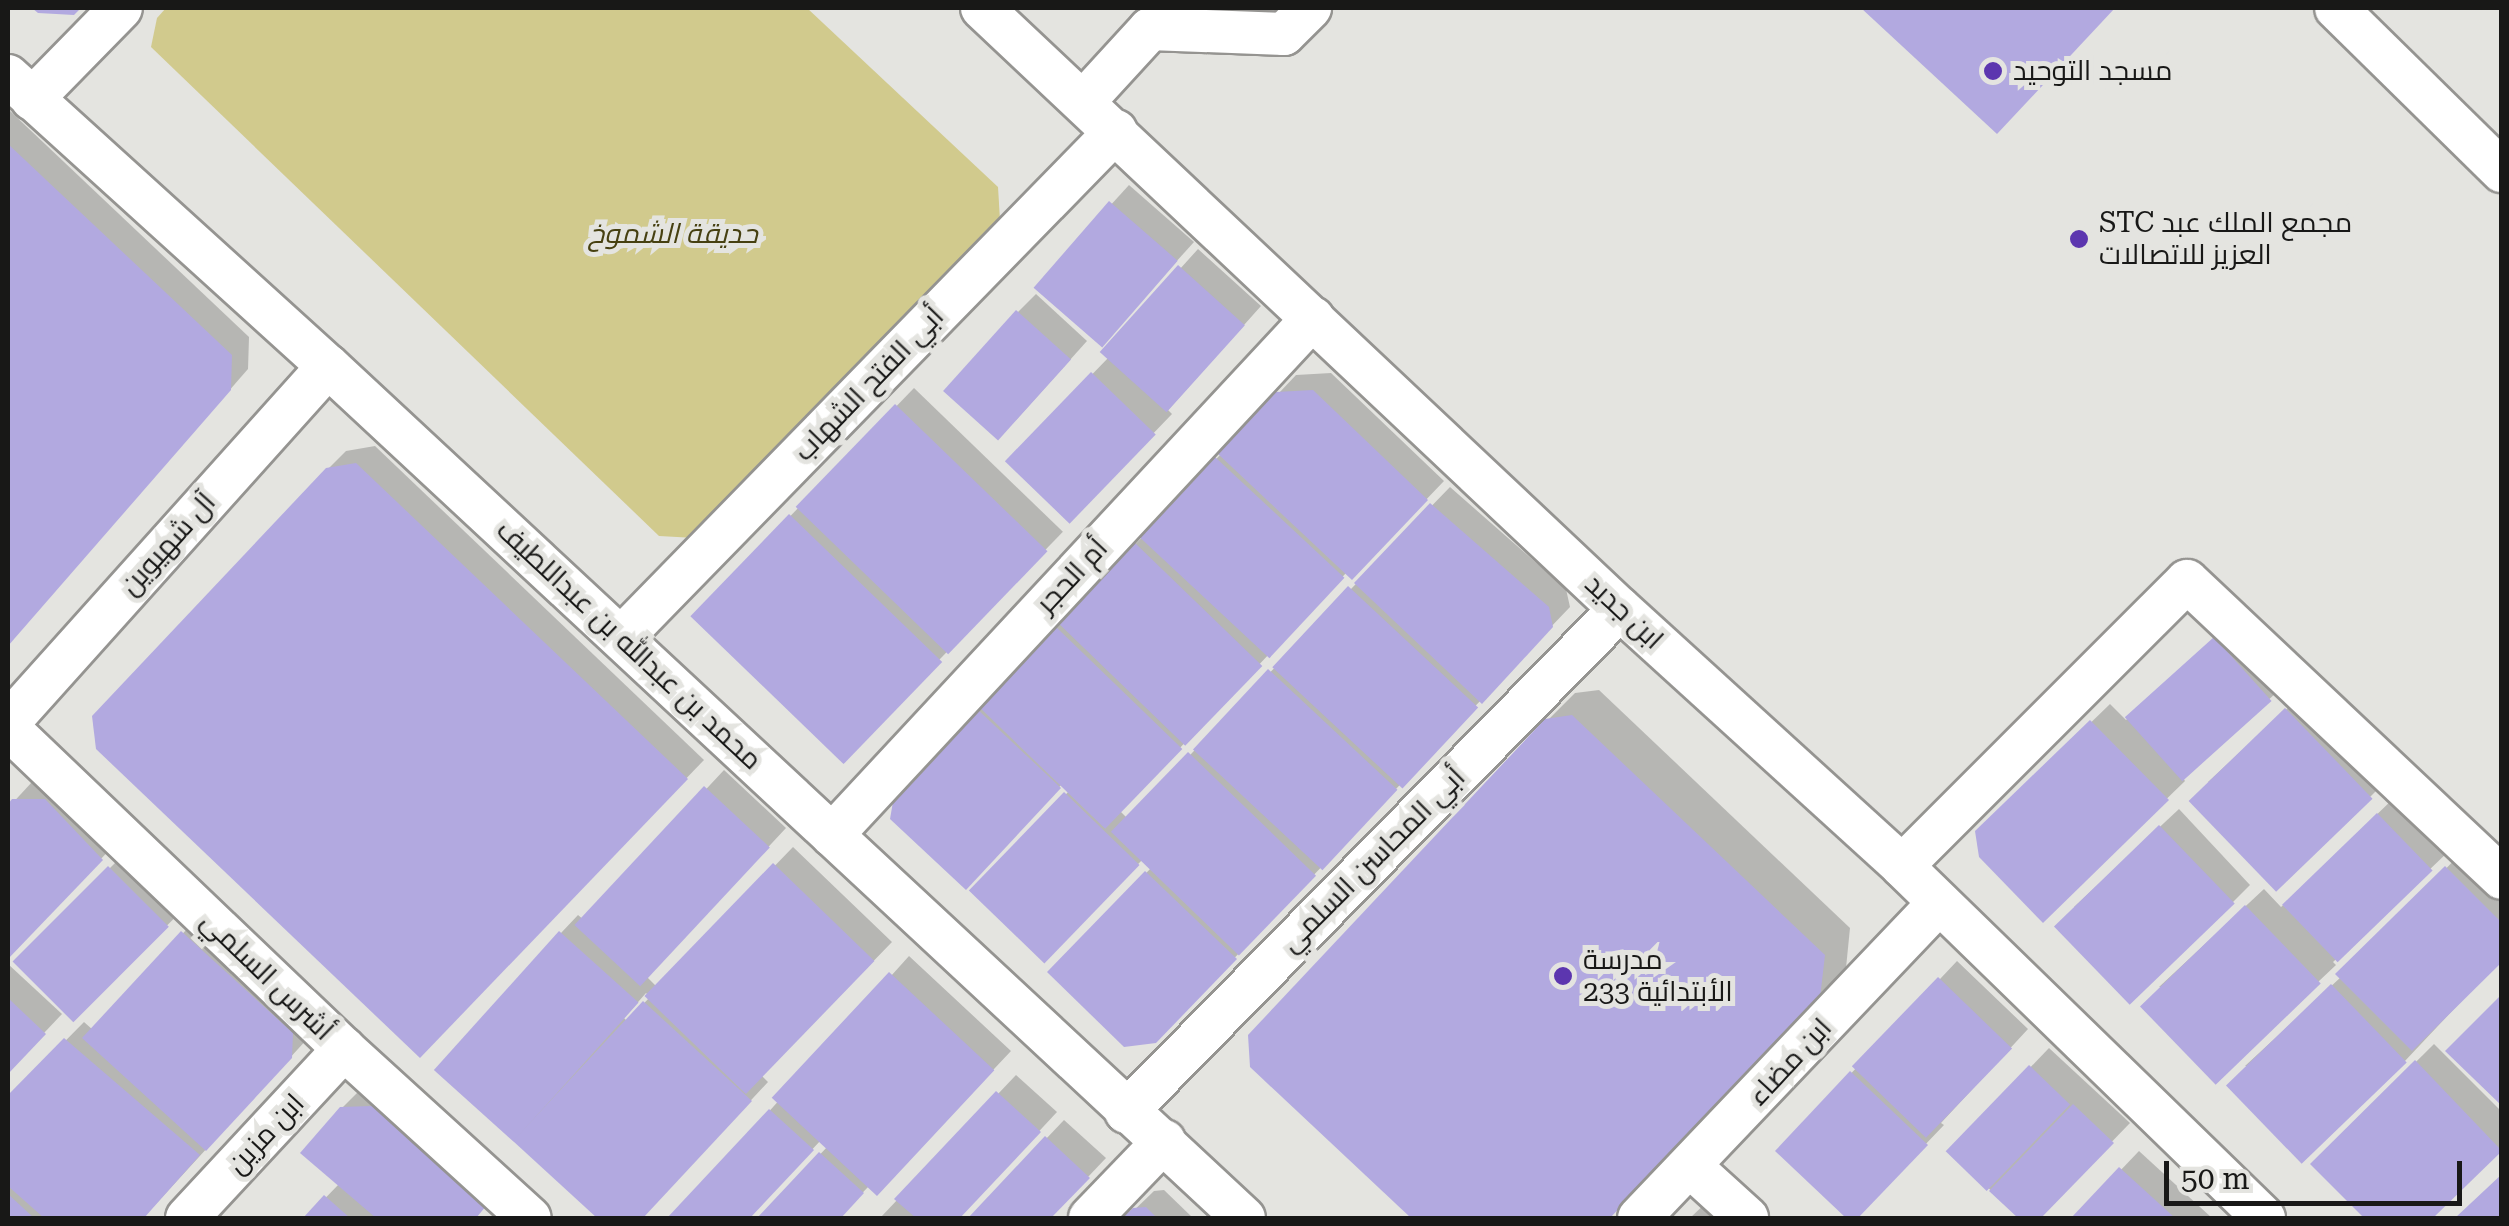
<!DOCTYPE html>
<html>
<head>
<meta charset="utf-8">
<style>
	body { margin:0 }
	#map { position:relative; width:2509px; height:1226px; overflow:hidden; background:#e4e4e0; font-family:"Roboto Serif",Cairo,serif }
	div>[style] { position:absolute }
	.green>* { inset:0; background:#d1ca8d }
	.shadow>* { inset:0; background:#0003; transform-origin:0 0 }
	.building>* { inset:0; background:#b2a9e0; transform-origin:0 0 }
	.roads { filter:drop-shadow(2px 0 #959491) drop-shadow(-2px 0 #959491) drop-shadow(0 2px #959491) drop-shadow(0 -2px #959491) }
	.minor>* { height:42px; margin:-21px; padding:0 21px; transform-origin:21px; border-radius:21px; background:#fff }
	.dots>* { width:28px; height:28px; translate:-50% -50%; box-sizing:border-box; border:5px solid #e4e4e0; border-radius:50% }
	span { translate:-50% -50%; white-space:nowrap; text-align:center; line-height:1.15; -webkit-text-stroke:10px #e4e4e0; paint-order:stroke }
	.poi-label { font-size:28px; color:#181817 }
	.left { translate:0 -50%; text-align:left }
	.park-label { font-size:28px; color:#464011; font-style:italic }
	.street-label { font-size:28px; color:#181817 }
	.frame { position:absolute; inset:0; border:10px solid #181817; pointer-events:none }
	.scale { position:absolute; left:2164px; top:1161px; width:298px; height:45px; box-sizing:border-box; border:5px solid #181817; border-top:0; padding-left:12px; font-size:30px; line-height:35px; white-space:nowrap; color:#181817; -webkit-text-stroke:8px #e4e4e0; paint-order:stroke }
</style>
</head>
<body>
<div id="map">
	<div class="green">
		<i style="clip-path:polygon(166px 8px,807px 8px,998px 187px,1000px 220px,695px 538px,659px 536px,151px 47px,157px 18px)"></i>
	</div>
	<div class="shadow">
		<i style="clip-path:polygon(1865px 8px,2114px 8px,1997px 130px)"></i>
		<i style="clip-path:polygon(8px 109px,249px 337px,248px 369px,8px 644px)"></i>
		<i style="clip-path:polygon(1129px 185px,1194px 242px,1118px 326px,1036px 287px)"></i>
		<i style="clip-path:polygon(1198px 249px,1261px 306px,1168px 410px,1172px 414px,1070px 520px,1008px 461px,1109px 357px,1104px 353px)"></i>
		<i style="clip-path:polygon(1036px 294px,1087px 341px,1016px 420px,1018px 312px)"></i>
		<i style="clip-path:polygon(1331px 373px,1444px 481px,1352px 577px,1347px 572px,1120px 811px,1128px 819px,1450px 487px,1566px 589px,1570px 607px,1155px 1041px,1050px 972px,1152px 867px,1143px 859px,1045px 960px,973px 891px,1070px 790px,1063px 783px,983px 868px,978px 710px,1296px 375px)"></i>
		<i style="left:914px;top:388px;width:207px;height:318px;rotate:44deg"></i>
		<i style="clip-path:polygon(375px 446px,704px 760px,420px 1055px,327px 470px,346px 451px)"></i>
		<i style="clip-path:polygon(2234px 621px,2288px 682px,2183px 778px,2185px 781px,2043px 919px,1978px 832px,2110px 704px,2126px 720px)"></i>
		<i style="clip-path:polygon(1599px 690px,1850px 928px,1846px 968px,1607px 1218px,1414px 1218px,1252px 1066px,1547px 721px,1575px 693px)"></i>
		<i style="clip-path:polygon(2305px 692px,2388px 779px,2370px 797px,2208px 782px)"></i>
		<i style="clip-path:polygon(evenodd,724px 770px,786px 828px,647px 977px,657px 987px,793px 847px,892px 942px,762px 1076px,768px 1082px,641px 1218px,600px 1218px,437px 1069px,561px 933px,578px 915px,584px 920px,724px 770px,646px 993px,650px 997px,627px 1021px,624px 1018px,646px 993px)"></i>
		<i style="clip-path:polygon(32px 782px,64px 782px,119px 840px,8px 956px,8px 808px)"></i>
		<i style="clip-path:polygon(2396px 796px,2449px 851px,2333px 962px,2336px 965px,2318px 982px,2159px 987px,2264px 889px,2281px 907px)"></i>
		<i style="clip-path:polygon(2179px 809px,2250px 885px,2232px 903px,2074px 907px)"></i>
		<i style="left:128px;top:850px;width:81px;height:158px;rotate:45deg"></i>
		<i style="clip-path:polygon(2464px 850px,2502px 887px,2502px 958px,2404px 1062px,2245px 1066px,2341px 977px)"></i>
		<i style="clip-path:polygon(200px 915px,309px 1037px,143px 1218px,8px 1218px,8px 1099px,84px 1022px,93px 1030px)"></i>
		<i style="clip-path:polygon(909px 956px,1011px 1051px,895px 1174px,870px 1185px,838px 1218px,760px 1218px,828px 1146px,821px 1140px,748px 1218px,673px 1218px)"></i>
		<i style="clip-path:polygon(1957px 961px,2028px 1029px,1941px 1123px,1944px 1125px,1855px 1218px,1850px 1218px,1778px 1151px)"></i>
		<i style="clip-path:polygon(8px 964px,62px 1014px,8px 1071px)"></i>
		<i style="clip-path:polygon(2434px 1044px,2502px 1112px,2502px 1147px,2429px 1218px,2368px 1218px,2313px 1164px)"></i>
		<i style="clip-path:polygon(2049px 1048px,2130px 1123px,2038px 1218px,2021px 1218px,1949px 1152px)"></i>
		<i style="clip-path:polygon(1016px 1075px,1057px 1112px,958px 1218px,880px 1218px)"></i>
		<i style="clip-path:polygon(360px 1090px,503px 1185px,475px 1218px,306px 1218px,339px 1184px,341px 1109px)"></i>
		<i style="clip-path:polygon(1064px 1120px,1106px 1158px,1049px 1218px,971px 1218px)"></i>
		<i style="clip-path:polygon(2139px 1151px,2212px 1218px,2075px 1218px)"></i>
		<i style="clip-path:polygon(1164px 1190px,1193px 1218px,1126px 1218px,1154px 1191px)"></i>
		<i style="clip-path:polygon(1709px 1200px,1748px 1218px,1690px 1218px)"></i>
	</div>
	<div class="building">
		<i style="clip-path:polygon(32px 8px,81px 8px,74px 15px,38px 13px)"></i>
		<i style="clip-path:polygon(1861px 8px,2115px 8px,1997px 134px)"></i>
		<i style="clip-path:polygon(8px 144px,232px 355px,231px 390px,8px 646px)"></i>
		<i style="left:1109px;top:201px;width:91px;height:115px;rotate:41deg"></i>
		<i style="left:1178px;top:265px;width:90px;height:117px;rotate:42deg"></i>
		<i style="left:1016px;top:310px;width:74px;height:109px;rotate:42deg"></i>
		<i style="left:1091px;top:372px;width:90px;height:124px;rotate:44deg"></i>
		<i style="clip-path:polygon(1313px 390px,1428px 500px,1352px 580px,1217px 453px,1276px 392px)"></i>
		<i style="left:895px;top:404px;width:212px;height:143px;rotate:44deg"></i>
		<i style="left:1215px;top:457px;width:177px;height:110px;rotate:43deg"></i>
		<i style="clip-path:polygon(356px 463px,688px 779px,420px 1058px,96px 749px,92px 716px,326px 468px)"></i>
		<i style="clip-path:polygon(1430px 503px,1549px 607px,1553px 627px,1482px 704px,1354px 583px)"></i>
		<i style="left:789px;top:514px;width:213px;height:142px;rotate:44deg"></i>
		<i style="left:1135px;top:543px;width:177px;height:111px;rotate:44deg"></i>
		<i style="left:1348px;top:586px;width:178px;height:111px;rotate:43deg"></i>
		<i style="left:1055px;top:626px;width:177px;height:111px;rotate:44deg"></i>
		<i style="left:2214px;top:637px;width:86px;height:120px;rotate:48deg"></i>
		<i style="left:1268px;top:669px;width:177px;height:110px;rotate:43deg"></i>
		<i style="clip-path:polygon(976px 708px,1061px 788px,966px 890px,890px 819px,894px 796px)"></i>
		<i style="left:2285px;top:708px;width:126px;height:134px;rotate:46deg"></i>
		<i style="clip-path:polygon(1572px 715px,1825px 955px,1820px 998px,1610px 1218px,1411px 1218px,1250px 1067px,1248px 1035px,1545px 719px)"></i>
		<i style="clip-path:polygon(2090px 720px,2169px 800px,2043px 923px,1979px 857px,1975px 831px)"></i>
		<i style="left:1188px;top:752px;width:178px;height:111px;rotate:44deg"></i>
		<i style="left:704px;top:786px;width:90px;height:190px;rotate:43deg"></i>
		<i style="left:1064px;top:792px;width:105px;height:137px;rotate:44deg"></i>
		<i style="clip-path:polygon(12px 799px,45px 799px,103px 860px,8px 959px,8px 804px)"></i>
		<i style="left:2377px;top:813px;width:80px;height:132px;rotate:46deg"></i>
		<i style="left:2159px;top:825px;width:109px;height:146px;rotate:46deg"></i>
		<i style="left:773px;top:863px;width:141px;height:185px;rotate:44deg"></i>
		<i style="left:108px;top:866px;width:86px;height:135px;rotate:45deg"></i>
		<i style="clip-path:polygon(2445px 866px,2502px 923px,2502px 962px,2412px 1051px,2335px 974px)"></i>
		<i style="clip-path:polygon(1145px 871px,1237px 959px,1156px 1043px,1124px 1047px,1047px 972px)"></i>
		<i style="left:2245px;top:905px;width:109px;height:146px;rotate:46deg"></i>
		<i style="clip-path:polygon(181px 931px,293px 1033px,292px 1058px,206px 1151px,82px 1038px)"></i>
		<i style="left:559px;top:931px;width:107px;height:187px;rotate:42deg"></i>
		<i style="left:889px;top:972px;width:144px;height:172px;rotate:43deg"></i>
		<i style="left:1938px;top:977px;width:103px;height:124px;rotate:44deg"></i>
		<i style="left:2331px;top:984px;width:109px;height:146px;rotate:46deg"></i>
		<i style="clip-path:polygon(2502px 994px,2502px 1106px,2445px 1051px)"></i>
		<i style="clip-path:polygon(8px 998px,46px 1034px,8px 1074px)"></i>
		<i style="clip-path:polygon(643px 1001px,752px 1101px,643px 1218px,597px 1218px,513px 1141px)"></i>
		<i style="clip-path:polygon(64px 1038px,200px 1155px,144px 1218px,44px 1218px,8px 1186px,8px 1095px)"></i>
		<i style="clip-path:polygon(2415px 1060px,2502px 1151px,2433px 1218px,2364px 1218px,2310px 1164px)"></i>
		<i style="left:2029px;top:1065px;width:57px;height:120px;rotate:44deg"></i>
		<i style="clip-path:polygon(1850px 1071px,1928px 1145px,1858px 1218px,1846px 1218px,1775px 1151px)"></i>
		<i style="clip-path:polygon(996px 1091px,1041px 1132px,960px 1218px,916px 1218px,894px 1199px)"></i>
		<i style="clip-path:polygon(2073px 1104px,2114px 1143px,2041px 1218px,2018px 1218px,1989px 1191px)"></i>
		<i style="clip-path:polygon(372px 1106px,487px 1205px,476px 1218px,376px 1218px,300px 1153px,340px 1107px)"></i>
		<i style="clip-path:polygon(769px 1109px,814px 1150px,750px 1218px,667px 1218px)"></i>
		<i style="clip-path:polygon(1045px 1136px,1090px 1178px,1051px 1218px,968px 1218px)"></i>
		<i style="clip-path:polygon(819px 1152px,864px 1193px,841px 1218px,757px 1218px)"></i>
		<i style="clip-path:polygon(2119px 1167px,2175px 1218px,2071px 1218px)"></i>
		<i style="clip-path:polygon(2502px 1174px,2502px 1218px,2455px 1218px)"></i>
		<i style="clip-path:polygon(8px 1194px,34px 1218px,8px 1218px)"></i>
		<i style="clip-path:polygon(324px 1195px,350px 1218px,303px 1218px)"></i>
		<i style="clip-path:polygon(1146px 1207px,1157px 1218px,1122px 1218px,1133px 1208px)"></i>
	</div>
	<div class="roads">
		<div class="minor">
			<i style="left:982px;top:8px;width:876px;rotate:43.29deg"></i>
			<i style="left:1620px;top:609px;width:382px;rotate:42.3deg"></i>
			<i style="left:1902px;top:866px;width:505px;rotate:44.2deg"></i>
			<i style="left:2336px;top:8px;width:233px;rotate:44.5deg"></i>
			<i style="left:8px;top:76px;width:432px;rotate:42.2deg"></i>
			<i style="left:328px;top:366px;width:1251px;rotate:42.93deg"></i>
			<i style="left:32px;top:99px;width:127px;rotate:-45.6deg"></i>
			<i style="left:1085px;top:100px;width:96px;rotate:-47.5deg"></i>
			<i style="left:1150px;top:29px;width:134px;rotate:2.1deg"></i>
			<i style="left:1284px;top:34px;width:37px;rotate:-45deg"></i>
			<i style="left:622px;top:637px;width:707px;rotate:-45.69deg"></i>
			<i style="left:8px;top:723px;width:479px;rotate:-48.1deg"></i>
			<i style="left:8px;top:728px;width:465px;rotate:43.7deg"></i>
			<i style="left:344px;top:1049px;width:251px;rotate:42.3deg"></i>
			<i style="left:832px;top:835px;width:706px;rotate:-47.07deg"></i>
			<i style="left:1902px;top:866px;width:403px;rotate:-45deg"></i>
			<i style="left:2187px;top:581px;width:433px;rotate:43.3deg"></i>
			<i style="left:1126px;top:1112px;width:705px;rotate:-45.52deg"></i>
			<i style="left:1691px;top:1167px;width:76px;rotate:42.3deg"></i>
			<i style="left:187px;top:1218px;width:231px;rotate:-47.1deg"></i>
			<i style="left:1090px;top:1218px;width:107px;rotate:-46.1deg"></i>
			<i style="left:1639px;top:1218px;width:435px;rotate:-46.4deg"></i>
		</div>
	</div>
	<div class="dots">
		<i style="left:1993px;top:71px;background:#5c36af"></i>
		<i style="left:2079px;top:239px;background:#5c36af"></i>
		<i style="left:1563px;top:976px;background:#5c36af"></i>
	</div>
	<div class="poi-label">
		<span class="left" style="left:2013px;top:71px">مسجد التوحيد</span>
		<span class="left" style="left:2099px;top:239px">STC مجمع الملك عبد<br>العزيز للاتصالات</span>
		<span class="left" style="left:1583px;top:976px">مدرسة<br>الأبتدائية 233</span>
	</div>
	<div class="park-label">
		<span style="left:673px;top:234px">حديقة الشموخ</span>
	</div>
	<div class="street-label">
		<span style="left:869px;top:384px;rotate:-46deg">أبي الفتح الشهاب</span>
		<span style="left:168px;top:544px;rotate:-48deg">آل شهيوين</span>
		<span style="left:1072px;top:576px;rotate:-47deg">أم الحجر</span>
		<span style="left:1624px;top:612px;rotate:43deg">ابن جديد</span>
		<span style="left:629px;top:645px;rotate:43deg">محمد بن عبدالله بن عبداللطيف</span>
		<span style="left:1373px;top:860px;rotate:-45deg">أبي المحاسن السلمي</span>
		<span style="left:267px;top:976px;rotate:44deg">أشرس السلمي</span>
		<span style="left:1790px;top:1062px;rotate:-47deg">ابن مضاء</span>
		<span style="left:266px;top:1134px;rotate:-47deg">ابن مزين</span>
	</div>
	<div class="frame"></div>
	<div class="scale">50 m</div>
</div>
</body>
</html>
